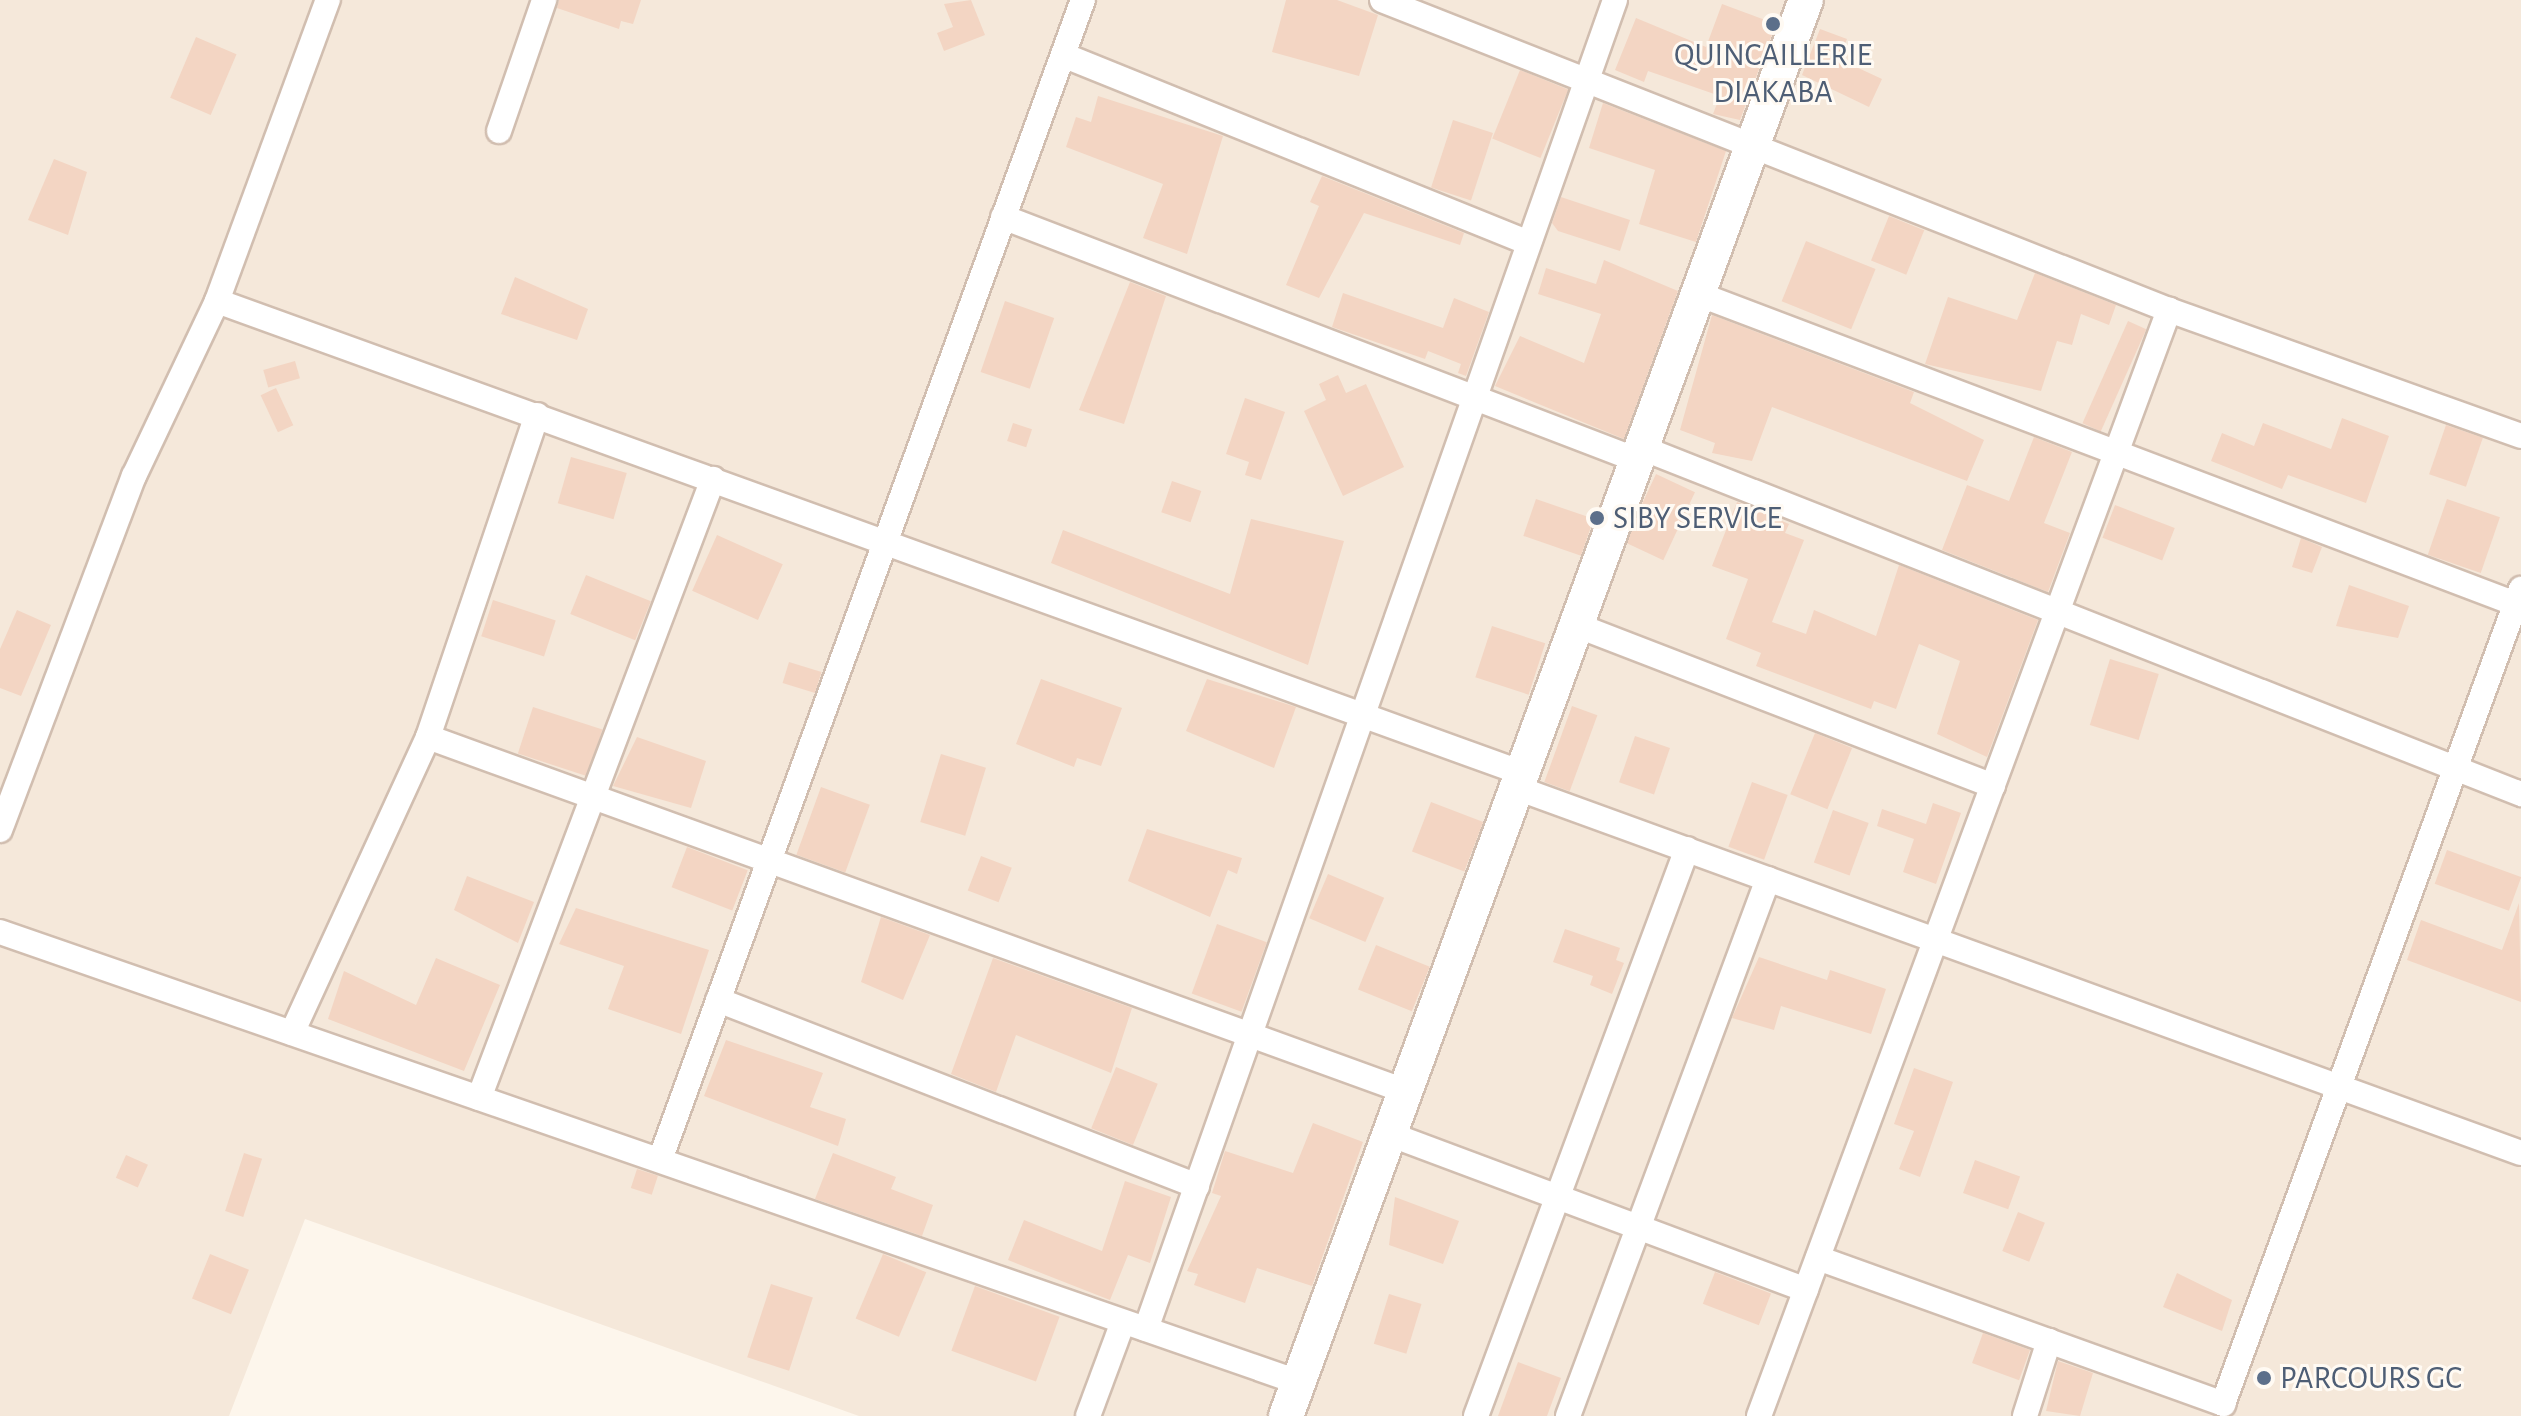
<!DOCTYPE html>
<html>
<head>
<meta charset="utf-8">
<style>
	body { margin:0 }
	#map { position:relative; width:2521px; height:1416px; overflow:hidden; background:#fdf6ec; font-family:"Alegreya Sans",sans-serif }
	div>[style] { position:absolute }
	.residential>* { inset:0; background:#f5e8da }
	.building>* { inset:0; background:#f3d5c3; transform-origin:0 0 }
	.roads { filter:drop-shadow(2px 0 #d1beb0) drop-shadow(-2px 0 #d1beb0) drop-shadow(0 2px #d1beb0) drop-shadow(0 -2px #d1beb0) }
	.street>* { height:24px; margin:-12px; padding:0 12px; transform-origin:12px; border-radius:12px; background:#fff }
	.secondary>* { height:34px; margin:-17px; padding:0 17px; transform-origin:17px; border-radius:17px; background:#fff }
	.dots>* { width:22px; height:22px; translate:-50% -50%; box-sizing:border-box; border:4px solid #fffaf3; border-radius:50% }
	span { translate:-50% -50%; white-space:nowrap; text-align:center; line-height:1.15; -webkit-text-stroke:6px #fffaf3; paint-order:stroke }
	.service-label { font-size:32px; color:#4e5e75 }
	.left { translate:0 -50%; text-align:left }
</style>
</head>
<body>
<div id="map">
	<div class="residential">
		<i style="clip-path:polygon(0 0,2521px 0,2521px 1416px,859px 1416px,305px 1219px,229px 1416px,0 1416px)"></i>
	</div>
	<div class="building">
		<i style="clip-path:polygon(559px 0,641px 0,633px 24px,621px 21px,619px 29px,557px 8px)"></i>
		<i style="clip-path:polygon(971px 0,985px 35px,944px 51px,937px 33px,953px 27px,944px 4px)"></i>
		<i style="clip-path:polygon(1286px 0,1337px 0,1378px 15px,1359px 76px,1272px 52px)"></i>
		<i style="clip-path:polygon(1722px 4px,1776px 24px,1740px 120px,1713px 114px,1720px 96px,1648px 71px,1644px 82px,1615px 70px,1636px 18px,1706px 47px)"></i>
		<i style="clip-path:polygon(1820px 29px,1847px 39px,1839px 59px,1882px 79px,1869px 107px,1802px 75px)"></i>
		<i style="left:196px;top:37px;width:44px;height:66px;rotate:23deg"></i>
		<i style="left:1520px;top:70px;width:52px;height:74px;rotate:22deg"></i>
		<i style="clip-path:polygon(1098px 96px,1223px 136px,1187px 254px,1143px 238px,1163px 184px,1066px 147px,1076px 117px,1091px 122px)"></i>
		<i style="clip-path:polygon(1603px 103px,1726px 151px,1696px 242px,1639px 224px,1655px 170px,1589px 148px)"></i>
		<i style="left:1453px;top:120px;width:42px;height:71px;rotate:18deg"></i>
		<i style="clip-path:polygon(54px 159px,87px 172px,68px 235px,28px 220px)"></i>
		<i style="clip-path:polygon(1322px 176px,1464px 233px,1460px 245px,1364px 213px,1319px 298px,1286px 285px,1319px 206px,1310px 202px)"></i>
		<i style="clip-path:polygon(1561px 197px,1630px 220px,1620px 251px,1558px 231px,1552px 223px)"></i>
		<i style="left:1889px;top:216px;width:38px;height:48px;rotate:22deg"></i>
		<i style="left:1806px;top:241px;width:75px;height:65px;rotate:22deg"></i>
		<i style="clip-path:polygon(1604px 260px,1678px 291px,1624px 439px,1495px 386px,1520px 336px,1584px 363px,1601px 314px,1538px 294px,1546px 268px,1596px 284px)"></i>
		<i style="clip-path:polygon(2035px 273px,2116px 305px,2109px 325px,2081px 314px,2072px 345px,2057px 341px,2041px 391px,1925px 364px,1948px 297px,2017px 320px)"></i>
		<i style="clip-path:polygon(515px 277px,588px 309px,577px 340px,501px 314px)"></i>
		<i style="clip-path:polygon(1130px 282px,1166px 296px,1124px 424px,1079px 410px)"></i>
		<i style="clip-path:polygon(1343px 293px,1443px 328px,1454px 298px,1489px 312px,1466px 376px,1458px 373px,1461px 364px,1428px 351px,1425px 359px,1332px 327px)"></i>
		<i style="left:1005px;top:301px;width:52px;height:75px;rotate:19deg"></i>
		<i style="clip-path:polygon(1712px 315px,1914px 392px,1910px 403px,1984px 440px,1967px 481px,1772px 407px,1752px 461px,1712px 453px,1715px 443px,1680px 430px)"></i>
		<i style="left:2128px;top:321px;width:20px;height:112px;rotate:24deg"></i>
		<i style="left:295px;top:361px;width:18px;height:33px;rotate:74deg"></i>
		<i style="clip-path:polygon(1338px 375px,1346px 393px,1366px 384px,1404px 467px,1343px 496px,1304px 411px,1326px 400px,1319px 384px)"></i>
		<i style="left:276px;top:388px;width:41px;height:17px;rotate:65deg"></i>
		<i style="clip-path:polygon(1245px 398px,1285px 412px,1261px 480px,1245px 475px,1249px 462px,1226px 454px)"></i>
		<i style="clip-path:polygon(2342px 418px,2389px 436px,2366px 503px,2288px 475px,2282px 489px,2211px 461px,2222px 433px,2254px 446px,2263px 423px,2331px 449px)"></i>
		<i style="left:1013px;top:423px;width:20px;height:19px;rotate:18deg"></i>
		<i style="left:2446px;top:425px;width:39px;height:52px;rotate:19deg"></i>
		<i style="clip-path:polygon(2034px 437px,2072px 452px,2044px 523px,2070px 533px,2048px 592px,1942px 550px,1967px 485px,2009px 501px)"></i>
		<i style="left:571px;top:457px;width:58px;height:48px;rotate:16deg"></i>
		<i style="left:1656px;top:474px;width:43px;height:75px;rotate:25deg"></i>
		<i style="left:1172px;top:481px;width:31px;height:33px;rotate:19deg"></i>
		<i style="left:1536px;top:499px;width:61px;height:39px;rotate:19deg"></i>
		<i style="left:2447px;top:499px;width:56px;height:59px;rotate:19deg"></i>
		<i style="clip-path:polygon(1737px 502px,1789px 524px,1785px 533px,1804px 540px,1772px 622px,1806px 634px,1814px 610px,1876px 636px,1899px 565px,2038px 620px,1987px 757px,1937px 734px,1960px 661px,1919px 644px,1896px 709px,1874px 701px,1871px 709px,1756px 666px,1761px 653px,1726px 639px,1748px 579px,1712px 566px)"></i>
		<i style="left:2115px;top:505px;width:64px;height:35px;rotate:21deg"></i>
		<i style="clip-path:polygon(1251px 519px,1344px 541px,1308px 665px,1051px 563px,1063px 530px,1230px 594px)"></i>
		<i style="left:717px;top:535px;width:72px;height:61px;rotate:24deg"></i>
		<i style="clip-path:polygon(2301px 538px,2322px 547px,2312px 573px,2292px 567px)"></i>
		<i style="left:586px;top:575px;width:70px;height:42px;rotate:22deg"></i>
		<i style="clip-path:polygon(2349px 585px,2409px 606px,2398px 638px,2336px 626px)"></i>
		<i style="left:493px;top:600px;width:66px;height:38px;rotate:18deg"></i>
		<i style="clip-path:polygon(17px 610px,51px 625px,21px 696px,0 688px,0 649px)"></i>
		<i style="left:1492px;top:626px;width:56px;height:54px;rotate:18deg"></i>
		<i style="left:2110px;top:659px;width:51px;height:69px;rotate:17deg"></i>
		<i style="left:789px;top:662px;width:34px;height:22px;rotate:17deg"></i>
		<i style="clip-path:polygon(1041px 679px,1122px 708px,1101px 766px,1077px 758px,1074px 767px,1016px 744px)"></i>
		<i style="clip-path:polygon(1207px 679px,1296px 707px,1274px 768px,1186px 731px)"></i>
		<i style="left:1572px;top:706px;width:27px;height:81px;rotate:20deg"></i>
		<i style="left:533px;top:707px;width:73px;height:49px;rotate:18deg"></i>
		<i style="left:1815px;top:733px;width:40px;height:66px;rotate:22deg"></i>
		<i style="left:1635px;top:736px;width:37px;height:49px;rotate:19deg"></i>
		<i style="clip-path:polygon(637px 737px,706px 761px,691px 808px,613px 786px)"></i>
		<i style="left:941px;top:754px;width:47px;height:71px;rotate:17deg"></i>
		<i style="left:1752px;top:782px;width:38px;height:69px;rotate:20deg"></i>
		<i style="left:821px;top:787px;width:52px;height:72px;rotate:20deg"></i>
		<i style="left:1431px;top:802px;width:56px;height:53px;rotate:21deg"></i>
		<i style="clip-path:polygon(1933px 803px,1961px 813px,1936px 884px,1903px 872px,1914px 839px,1877px 826px,1882px 809px,1926px 824px)"></i>
		<i style="left:1833px;top:810px;width:38px;height:56px;rotate:20deg"></i>
		<i style="clip-path:polygon(1147px 829px,1242px 858px,1237px 874px,1228px 870px,1210px 917px,1128px 881px)"></i>
		<i style="left:687px;top:847px;width:65px;height:43px;rotate:21deg"></i>
		<i style="left:2447px;top:850px;width:79px;height:36px;rotate:20deg"></i>
		<i style="left:981px;top:856px;width:33px;height:37px;rotate:21deg"></i>
		<i style="left:1328px;top:874px;width:61px;height:48px;rotate:23deg"></i>
		<i style="clip-path:polygon(467px 876px,534px 902px,518px 943px,454px 910px)"></i>
		<i style="clip-path:polygon(2519px 903px,2521px 1002px,2407px 960px,2421px 920px,2502px 950px)"></i>
		<i style="clip-path:polygon(576px 908px,709px 950px,681px 1034px,608px 1009px,624px 966px,559px 944px)"></i>
		<i style="clip-path:polygon(881px 917px,930px 935px,903px 1000px,861px 982px)"></i>
		<i style="left:1217px;top:924px;width:53px;height:74px;rotate:20deg"></i>
		<i style="clip-path:polygon(1565px 929px,1620px 948px,1616px 960px,1624px 963px,1612px 994px,1590px 985px,1593px 976px,1553px 962px)"></i>
		<i style="left:1376px;top:945px;width:58px;height:48px;rotate:22deg"></i>
		<i style="clip-path:polygon(1759px 957px,1827px 980px,1830px 970px,1886px 989px,1871px 1034px,1781px 1006px,1774px 1030px,1732px 1018px)"></i>
		<i style="clip-path:polygon(436px 958px,500px 985px,464px 1071px,328px 1019px,344px 971px,416px 1005px)"></i>
		<i style="clip-path:polygon(993px 958px,1132px 1008px,1111px 1073px,1016px 1035px,996px 1092px,951px 1074px)"></i>
		<i style="clip-path:polygon(726px 1040px,823px 1073px,810px 1107px,846px 1119px,838px 1146px,704px 1096px)"></i>
		<i style="left:1116px;top:1067px;width:45px;height:66px;rotate:22deg"></i>
		<i style="clip-path:polygon(1914px 1068px,1953px 1082px,1920px 1177px,1899px 1169px,1914px 1131px,1894px 1124px)"></i>
		<i style="clip-path:polygon(1313px 1123px,1363px 1142px,1312px 1286px,1257px 1268px,1245px 1303px,1194px 1285px,1198px 1274px,1187px 1271px,1221px 1196px,1212px 1193px,1225px 1151px,1293px 1173px)"></i>
		<i style="left:244px;top:1153px;width:19px;height:61px;rotate:18deg"></i>
		<i style="clip-path:polygon(833px 1153px,896px 1177px,891px 1189px,933px 1205px,922px 1236px,815px 1199px)"></i>
		<i style="left:126px;top:1155px;width:24px;height:25px;rotate:24deg"></i>
		<i style="left:1975px;top:1160px;width:48px;height:35px;rotate:20deg"></i>
		<i style="left:637px;top:1169px;width:22px;height:20px;rotate:18deg"></i>
		<i style="clip-path:polygon(1125px 1181px,1171px 1197px,1150px 1263px,1128px 1255px,1110px 1300px,1008px 1260px,1024px 1220px,1102px 1251px)"></i>
		<i style="clip-path:polygon(1395px 1197px,1459px 1221px,1443px 1264px,1389px 1245px)"></i>
		<i style="left:2018px;top:1212px;width:29px;height:42px;rotate:22deg"></i>
		<i style="left:210px;top:1254px;width:42px;height:48px;rotate:22deg"></i>
		<i style="left:883px;top:1254px;width:47px;height:70px;rotate:23deg"></i>
		<i style="left:1715px;top:1272px;width:60px;height:34px;rotate:21deg"></i>
		<i style="clip-path:polygon(2177px 1273px,2232px 1300px,2222px 1331px,2163px 1307px)"></i>
		<i style="left:771px;top:1284px;width:44px;height:77px;rotate:18deg"></i>
		<i style="left:975px;top:1286px;width:90px;height:69px;rotate:20deg"></i>
		<i style="left:1389px;top:1294px;width:34px;height:52px;rotate:17deg"></i>
		<i style="left:1983px;top:1333px;width:50px;height:32px;rotate:20deg"></i>
		<i style="clip-path:polygon(2058px 1361px,2093px 1373px,2080px 1416px,2046px 1411px)"></i>
		<i style="clip-path:polygon(1518px 1362px,1561px 1378px,1547px 1416px,1498px 1416px)"></i>
	</div>
	<div class="roads">
		<div class="street">
			<i style="left:1382px;top:0;width:846px;rotate:21.5deg"></i>
			<i style="left:2169px;top:310px;width:374px;rotate:19.7deg"></i>
			<i style="left:1063px;top:55px;width:502px;rotate:21.97deg"></i>
			<i style="left:499px;top:131px;width:139px;rotate:-71deg"></i>
			<i style="left:1003px;top:217px;width:679px;rotate:20.97deg"></i>
			<i style="left:1698px;top:294px;width:875px;rotate:20.76deg"></i>
			<i style="left:217px;top:301px;width:1388px;rotate:19.88deg"></i>
			<i style="left:1642px;top:448px;width:945px;rotate:21.49deg"></i>
			<i style="left:1576px;top:625px;width:447px;rotate:21.1deg"></i>
			<i style="left:428px;top:737px;width:1039px;rotate:19.92deg"></i>
			<i style="left:1517px;top:788px;width:1068px;rotate:19.98deg"></i>
			<i style="left:0;top:830px;width:379px;rotate:-69.3deg"></i>
			<i style="left:134px;top:476px;width:194px;rotate:-64.6deg"></i>
			<i style="left:217px;top:301px;width:321px;rotate:-69.8deg"></i>
			<i style="left:0;top:932px;width:1374px;rotate:19.12deg"></i>
			<i style="left:718px;top:1000px;width:514px;rotate:21.22deg"></i>
			<i style="left:292px;top:1033px;width:326px;rotate:-65.3deg"></i>
			<i style="left:428px;top:737px;width:340px;rotate:-71.3deg"></i>
			<i style="left:479px;top:1098px;width:662px;rotate:-69.29deg"></i>
			<i style="left:1389px;top:1134px;width:445px;rotate:20.5deg"></i>
			<i style="left:660px;top:1160px;width:1235px;rotate:-69.97deg"></i>
			<i style="left:1818px;top:1258px;width:431px;rotate:19.8deg"></i>
			<i style="left:2223px;top:1404px;width:868px;rotate:-69.92deg"></i>
			<i style="left:1146px;top:1329px;width:1409px;rotate:-70.56deg"></i>
			<i style="left:1088px;top:1416px;width:100px;rotate:-69.6deg"></i>
			<i style="left:1476px;top:1416px;width:605px;rotate:-69.59deg"></i>
			<i style="left:1568px;top:1416px;width:573px;rotate:-69.57deg"></i>
			<i style="left:1759px;top:1416px;width:1180px;rotate:-69.66deg"></i>
			<i style="left:2025px;top:1416px;width:79px;rotate:-72.3deg"></i>
		</div>
		<div class="secondary">
			<i style="left:1286px;top:1416px;width:1508px;rotate:-69.84deg"></i>
		</div>
	</div>
	<div class="dots">
		<i style="left:1773px;top:24px;background:#5c6f8a"></i>
		<i style="left:1597px;top:518px;background:#5c6f8a"></i>
		<i style="left:2264px;top:1378px;background:#5c6f8a"></i>
	</div>
	<div class="service-label">
		<span style="left:1773px;top:74px">QUINCAILLERIE<br>DIAKABA</span>
		<span class="left" style="left:1613px;top:518px">SIBY SERVICE</span>
		<span class="left" style="left:2280px;top:1378px">PARCOURS GC</span>
	</div>
</div>
</body>
</html>
